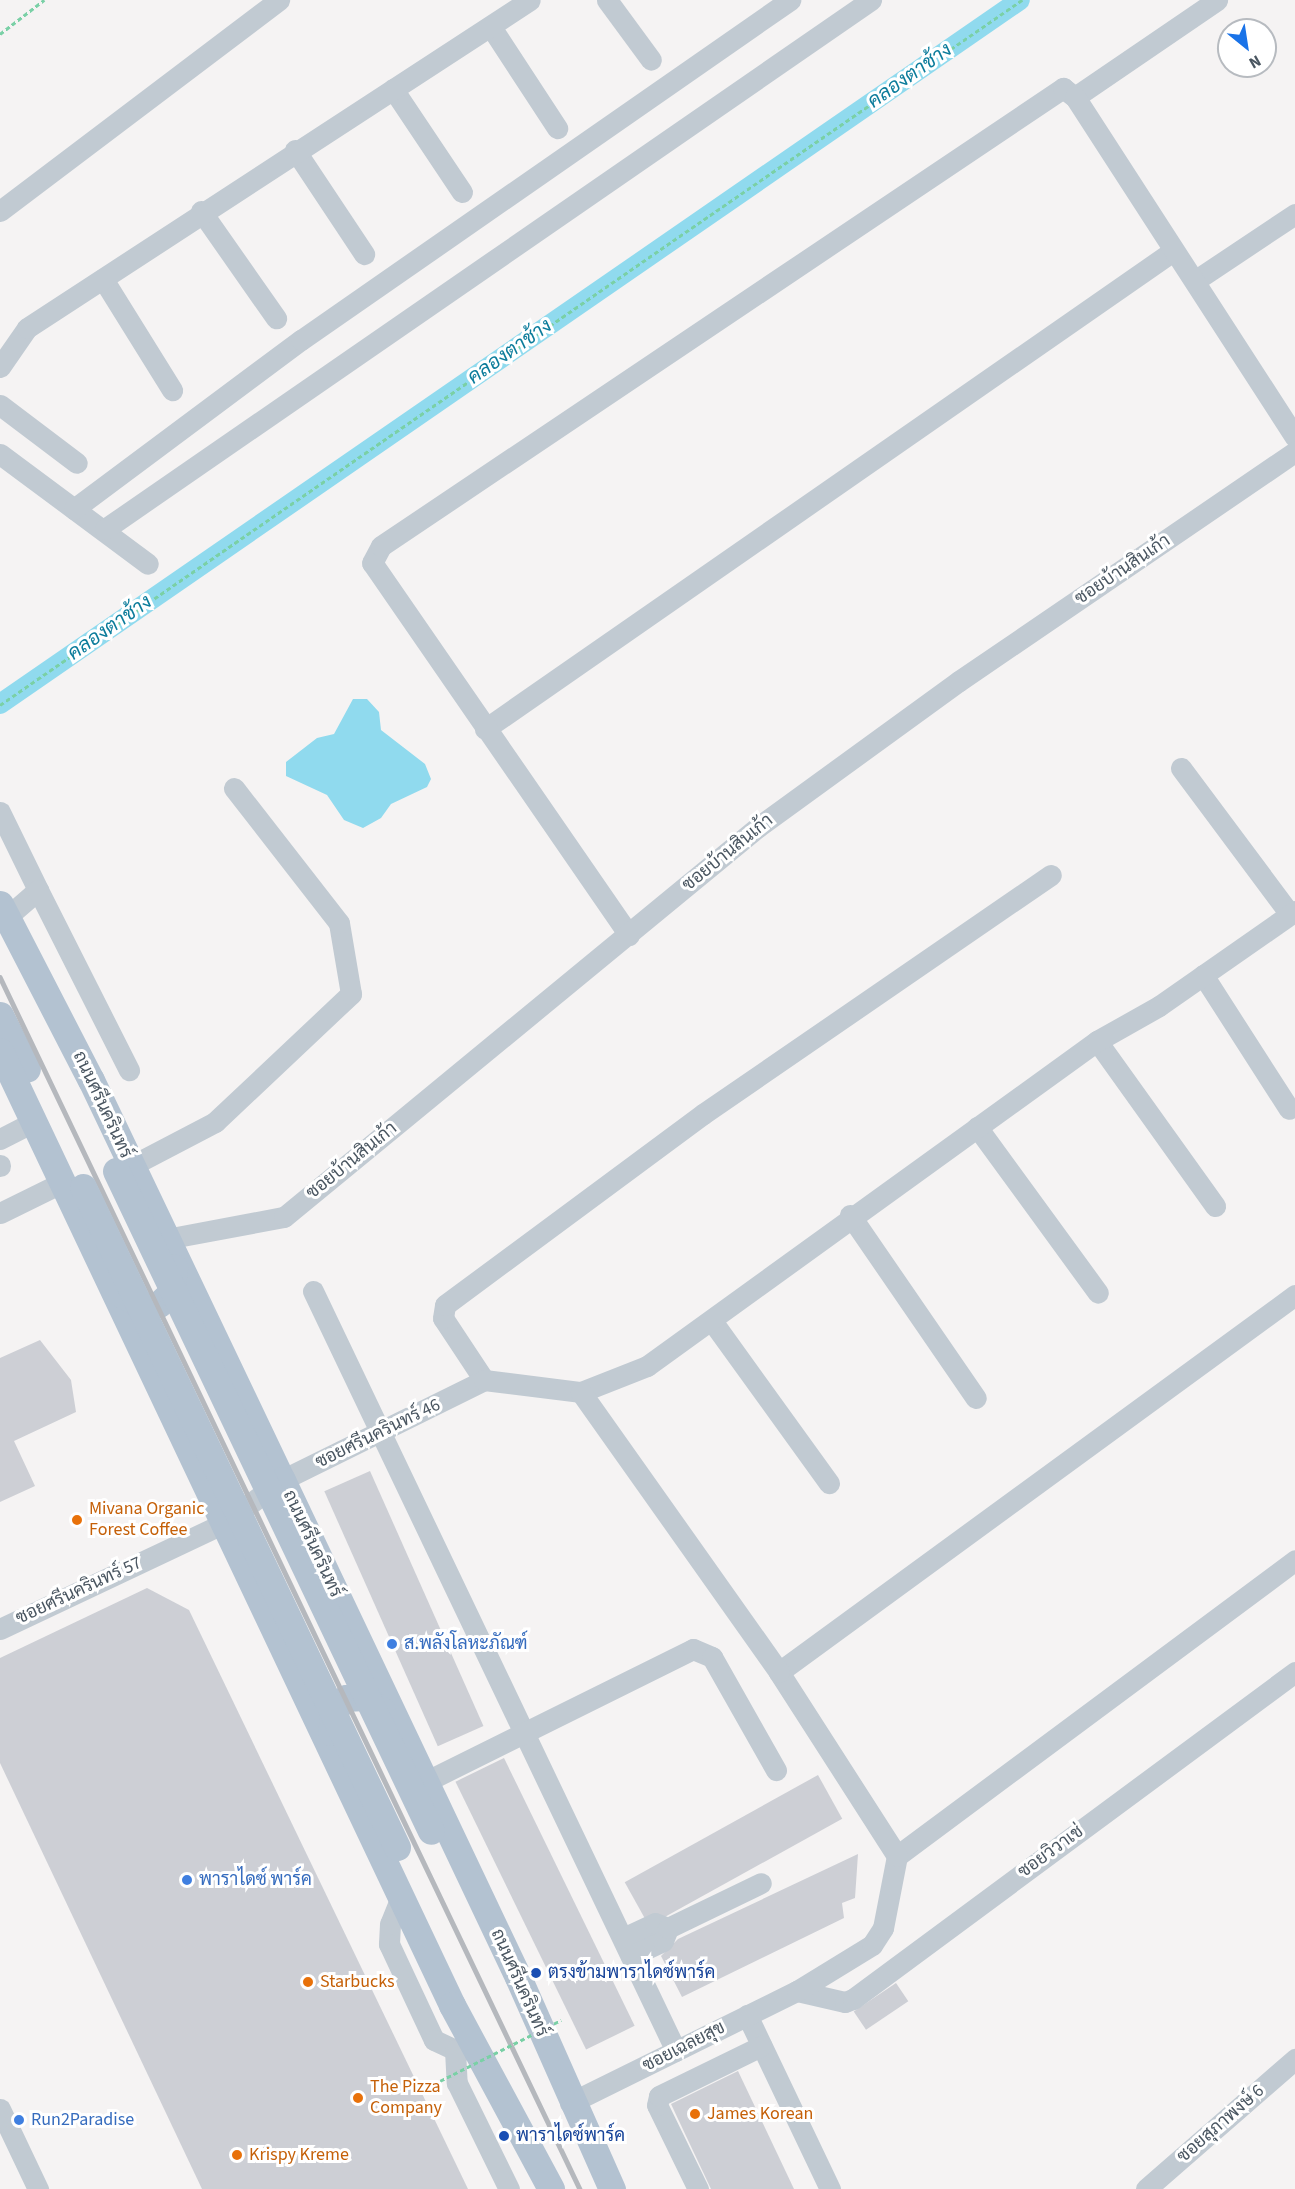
<!DOCTYPE html>
<html>
<head>
<meta charset="utf-8">
<style>
	body { margin:0 }
	#map { position:relative; width:1295px; height:2189px; overflow:hidden; background:#f5f3f3; font-family:"Source Sans 3",Sarabun,sans-serif }
	div>[style] { position:absolute }
	.water>* { inset:0; background:#90daee }
	.canal>* { height:20px; margin:-10px; padding:0 10px; transform-origin:10px; border-radius:10px; background:#90daee }
	.building>* { inset:0; background:#cdcfd5; transform-origin:0 0 }
	.path>* { height:3px; margin-top:-1.5px; transform-origin:0; background:repeating-linear-gradient(90deg,#7ad0a6 0 4.5px,transparent 0 7.5px) }
	.minor>* { height:21px; margin:-10.5px; padding:0 10.5px; transform-origin:10.5px; border-radius:10.5px; background:#c1cad2 }
	.major>* { height:27px; margin:-13.5px; padding:0 13.5px; transform-origin:13.5px; border-radius:13.5px; background:#b3c2d1 }
	.rail>* { height:4.5px; margin:-2.25px; padding:0 2.25px; transform-origin:2.25px; border-radius:2.25px; background:#b5b8bd }
	.path-bridge>* { height:3px; margin-top:-1.5px; transform-origin:0; background:repeating-linear-gradient(90deg,#7ad0a6 0 4.5px,transparent 0 7.5px) }
	.major-bridge>* { height:27px; margin:-13.5px; padding:0 13.5px; transform-origin:13.5px; border-radius:13.5px; background:#b3c2d1 }
	.dots>* { width:16px; height:16px; translate:-50% -50%; box-sizing:border-box; border:3px solid #fff; border-radius:50% }
	span { translate:-50% -50%; white-space:nowrap; text-align:center; line-height:1.15; -webkit-text-stroke:6px #fff; paint-order:stroke }
	.street-label { font-size:18px; color:#4a5661 }
	.food-label { font-size:18px; color:#c56008 }
	.left { translate:0 -50%; text-align:left }
	.shop-label { font-size:18px; color:#366cbe }
	.transit-label { font-size:18px; color:#164399 }
	.water-label { font-size:20px; color:#0c7c9b; font-style:italic }
	.north { position:absolute; left:1217px; top:18px; width:60px; height:60px; box-sizing:border-box; background:#fff; border:2px solid #b7bbc0; border-radius:50%; rotate:150deg; font-size:16px; font-weight:700; line-height:24px; text-align:center; color:#4a5661 }
	.north::after { content:''; display:block; margin:auto; width:21px; height:27px; background:#1a73e8; clip-path:polygon(50% 0,100% 100%,50% 72%,0 100%) }
</style>
</head>
<body>
<div id="map">
	<div class="water">
		<i style="clip-path:polygon(353px 699px,367px 699px,379px 712px,381px 730px,425px 764px,431px 779px,427px 787px,391px 804px,381px 818px,363px 828px,344px 820px,327px 795px,286px 776px,286px 762px,317px 738px,334px 734px)"></i>
	</div>
	<div class="canal">
		<i style="left:0;top:704px;width:1239px;rotate:-34.61deg"></i>
	</div>
	<div class="building">
		<i style="clip-path:polygon(40px 1340px,71px 1380px,76px 1412px,14px 1441px,35px 1486px,0 1502px,0 1358px)"></i>
		<i style="left:370px;top:1471px;width:279px;height:50px;rotate:66deg"></i>
		<i style="clip-path:polygon(147px 1588px,189px 1610px,468px 2189px,202px 2189px,0 1763px,0 1658px)"></i>
		<i style="left:504px;top:1758px;width:298px;height:54px;rotate:64deg"></i>
		<i style="left:818px;top:1775px;width:50px;height:221px;rotate:61deg"></i>
		<i style="clip-path:polygon(858px 1854px,855px 1898px,842px 1903px,844px 1918px,682px 1997px,661px 1956px,678px 1939px)"></i>
		<i style="left:896px;top:1983px;width:22px;height:51px;rotate:56deg"></i>
		<i style="clip-path:polygon(738px 2071px,794px 2189px,711px 2189px,671px 2104px)"></i>
	</div>
	<div class="path">
		<i style="left:0;top:34px;width:56px;rotate:-37.7deg"></i>
		<i style="left:0;top:705px;width:1242px;rotate:-34.6deg"></i>
	</div>
	<div class="minor">
		<i style="left:607px;top:0;width:74px;rotate:53.7deg"></i>
		<i style="left:491px;top:27px;width:121px;rotate:56.8deg"></i>
		<i style="left:393px;top:89px;width:124px;rotate:56.2deg"></i>
		<i style="left:1075px;top:97px;width:172px;rotate:-34.3deg"></i>
		<i style="left:295px;top:150px;width:125px;rotate:56.4deg"></i>
		<i style="left:0;top:211px;width:350px;rotate:-37.1deg"></i>
		<i style="left:201px;top:211px;width:131px;rotate:55deg"></i>
		<i style="left:103px;top:279px;width:131px;rotate:58.1deg"></i>
		<i style="left:1196px;top:280px;width:119px;rotate:-33.7deg"></i>
		<i style="left:0;top:367px;width:47px;rotate:-55.3deg"></i>
		<i style="left:27px;top:328px;width:600px;rotate:-33.11deg"></i>
		<i style="left:0;top:405px;width:96px;rotate:37deg"></i>
		<i style="left:0;top:454px;width:184px;rotate:36.6deg"></i>
		<i style="left:74px;top:509px;width:283px;rotate:-36.7deg"></i>
		<i style="left:301px;top:340px;width:596px;rotate:-34.81deg"></i>
		<i style="left:105px;top:529px;width:931px;rotate:-34.63deg"></i>
		<i style="left:485px;top:729px;width:838px;rotate:-34.79deg"></i>
		<i style="left:1181px;top:768px;width:182px;rotate:53.3deg"></i>
		<i style="left:0;top:812px;width:87px;rotate:64deg"></i>
		<i style="left:38px;top:890px;width:41px;rotate:138.9deg"></i>
		<i style="left:38px;top:890px;width:202px;rotate:63.2deg"></i>
		<i style="left:629px;top:935px;width:452px;rotate:-124.6deg"></i>
		<i style="left:372px;top:563px;width:19px;rotate:-62deg"></i>
		<i style="left:381px;top:546px;width:822px;rotate:-33.88deg"></i>
		<i style="left:1063px;top:88px;width:15px;rotate:37deg"></i>
		<i style="left:1075px;top:97px;width:405px;rotate:57.1deg"></i>
		<i style="left:1203px;top:975px;width:159px;rotate:57.3deg"></i>
		<i style="left:1097px;top:1041px;width:203px;rotate:54.4deg"></i>
		<i style="left:977px;top:1127px;width:205px;rotate:53.9deg"></i>
		<i style="left:0;top:1139px;width:37px;rotate:-27deg"></i>
		<i style="left:0;top:1165px;width:1px;rotate:90deg"></i>
		<i style="left:131px;top:1166px;width:95px;rotate:-27.6deg"></i>
		<i style="left:215px;top:1122px;width:187px;rotate:-43.3deg"></i>
		<i style="left:351px;top:994px;width:72px;rotate:-99.6deg"></i>
		<i style="left:339px;top:923px;width:171px;rotate:-127.9deg"></i>
		<i style="left:0;top:1213px;width:68px;rotate:-26.2deg"></i>
		<i style="left:850px;top:1215px;width:222px;rotate:55.5deg"></i>
		<i style="left:166px;top:1239px;width:120px;rotate:-10.6deg"></i>
		<i style="left:284px;top:1217px;width:614px;rotate:-39.45deg"></i>
		<i style="left:758px;top:827px;width:248px;rotate:-36deg"></i>
		<i style="left:959px;top:681px;width:407px;rotate:-34.3deg"></i>
		<i style="left:313px;top:1291px;width:842px;rotate:64.47deg"></i>
		<i style="left:712px;top:1321px;width:200px;rotate:54.2deg"></i>
		<i style="left:484px;top:1380px;width:74px;rotate:-123.5deg"></i>
		<i style="left:443px;top:1318px;width:13px;rotate:-81deg"></i>
		<i style="left:445px;top:1305px;width:321px;rotate:-36.5deg"></i>
		<i style="left:703px;top:1114px;width:422px;rotate:-34.5deg"></i>
		<i style="left:0;top:1629px;width:248px;rotate:-25.3deg"></i>
		<i style="left:224px;top:1523px;width:72px;rotate:-36.6deg"></i>
		<i style="left:282px;top:1480px;width:225px;rotate:-26.3deg"></i>
		<i style="left:484px;top:1380px;width:98px;rotate:7.1deg"></i>
		<i style="left:581px;top:1392px;width:71px;rotate:-21.5deg"></i>
		<i style="left:647px;top:1366px;width:555px;rotate:-35.84deg"></i>
		<i style="left:1097px;top:1041px;width:71px;rotate:-29.4deg"></i>
		<i style="left:1159px;top:1006px;width:166px;rotate:-34.9deg"></i>
		<i style="left:779px;top:1672px;width:639px;rotate:-36.15deg"></i>
		<i style="left:425px;top:1782px;width:299px;rotate:-26.4deg"></i>
		<i style="left:693px;top:1649px;width:21px;rotate:23deg"></i>
		<i style="left:712px;top:1657px;width:130px;rotate:60.5deg"></i>
		<i style="left:897px;top:1856px;width:496px;rotate:-36.6deg"></i>
		<i style="left:401px;top:1897px;width:29px;rotate:112deg"></i>
		<i style="left:390px;top:1924px;width:20px;rotate:93deg"></i>
		<i style="left:389px;top:1944px;width:106px;rotate:64.9deg"></i>
		<i style="left:434px;top:2040px;width:23px;rotate:25deg"></i>
		<i style="left:455px;top:2050px;width:19px;rotate:-3deg"></i>
		<i style="left:623px;top:1938px;width:35px;rotate:-25deg"></i>
		<i style="left:655px;top:1923px;width:14px;rotate:21deg"></i>
		<i style="left:631px;top:1956px;width:35px;rotate:-25deg"></i>
		<i style="left:663px;top:1941px;width:14px;rotate:-69deg"></i>
		<i style="left:668px;top:1928px;width:103px;rotate:-25.8deg"></i>
		<i style="left:797px;top:1991px;width:49px;rotate:12.9deg"></i>
		<i style="left:845px;top:2002px;width:9px;rotate:-21deg"></i>
		<i style="left:853px;top:1999px;width:550px;rotate:-36.49deg"></i>
		<i style="left:747px;top:2015px;width:193px;rotate:64.5deg"></i>
		<i style="left:455px;top:2050px;width:33px;rotate:87deg"></i>
		<i style="left:457px;top:2083px;width:118px;rotate:63.9deg"></i>
		<i style="left:570px;top:2103px;width:253px;rotate:-26.3deg"></i>
		<i style="left:797px;top:1991px;width:88px;rotate:-31.5deg"></i>
		<i style="left:872px;top:1945px;width:20px;rotate:-57deg"></i>
		<i style="left:883px;top:1928px;width:73px;rotate:-79deg"></i>
		<i style="left:897px;top:1856px;width:219px;rotate:-122.7deg"></i>
		<i style="left:779px;top:1672px;width:343px;rotate:-125.3deg"></i>
		<i style="left:0;top:2109px;width:89px;rotate:64.6deg"></i>
		<i style="left:698px;top:2189px;width:93px;rotate:-116deg"></i>
		<i style="left:657px;top:2105px;width:9px;rotate:-77deg"></i>
		<i style="left:659px;top:2096px;width:114px;rotate:-26.1deg"></i>
		<i style="left:1146px;top:2189px;width:198px;rotate:-41.1deg"></i>
	</div>
	<div class="major">
		<i style="left:0;top:904px;width:198px;rotate:62.7deg"></i>
		<i style="left:91px;top:1080px;width:443px;rotate:64.5deg"></i>
		<i style="left:282px;top:1480px;width:550px;rotate:64.6deg"></i>
		<i style="left:518px;top:1977px;width:232px;rotate:66.1deg"></i>
		<i style="left:0;top:1015px;width:60px;rotate:63.4deg"></i>
		<i style="left:0;top:1051px;width:1056px;rotate:64.65deg"></i>
		<i style="left:452px;top:2005px;width:209px;rotate:61.7deg"></i>
		<i style="left:121px;top:1294px;width:27px;rotate:28deg"></i>
		<i style="left:145px;top:1307px;width:14px;rotate:-12deg"></i>
		<i style="left:159px;top:1304px;width:16px;rotate:-43deg"></i>
		<i style="left:171px;top:1293px;width:26px;rotate:-83deg"></i>
		<i style="left:331px;top:1732px;width:22px;rotate:-82deg"></i>
		<i style="left:334px;top:1710px;width:17px;rotate:-45deg"></i>
		<i style="left:346px;top:1698px;width:18px;rotate:-3deg"></i>
		<i style="left:364px;top:1697px;width:22px;rotate:36deg"></i>
	</div>
	<div class="rail">
		<i style="left:0;top:977px;width:1344px;rotate:64.43deg"></i>
	</div>
	<div class="path-bridge">
		<i style="left:420px;top:2091px;width:158px;rotate:-26.7deg"></i>
	</div>
	<div class="major-bridge">
		<i style="left:116px;top:1171px;width:731px;rotate:64.49deg"></i>
		<i style="left:83px;top:1187px;width:731px;rotate:64.56deg"></i>
	</div>
	<div class="dots">
		<i style="left:77px;top:1520px;background:#e8710a"></i>
		<i style="left:392px;top:1644px;background:#3f7fe0"></i>
		<i style="left:187px;top:1880px;background:#3f7fe0"></i>
		<i style="left:536px;top:1973px;background:#1a4fb4"></i>
		<i style="left:308px;top:1982px;background:#e8710a"></i>
		<i style="left:358px;top:2098px;background:#e8710a"></i>
		<i style="left:695px;top:2114px;background:#e8710a"></i>
		<i style="left:19px;top:2120px;background:#3f7fe0"></i>
		<i style="left:504px;top:2136px;background:#1a4fb4"></i>
		<i style="left:237px;top:2155px;background:#e8710a"></i>
	</div>
	<div class="street-label">
		<span style="left:1123px;top:570px;rotate:-34deg">ซอยบ้านสินเก้า</span>
		<span style="left:728px;top:853px;rotate:-39deg">ซอยบ้านสินเก้า</span>
		<span style="left:102px;top:1105px;rotate:65deg">ถนนศรีนครินทร์</span>
		<span style="left:352px;top:1161px;rotate:-39deg">ซอยบ้านสินเก้า</span>
		<span style="left:378px;top:1434px;rotate:-26deg">ซอยศรีนครินทร์ 46</span>
		<span style="left:312px;top:1544px;rotate:65deg">ถนนศรีนครินทร์</span>
		<span style="left:79px;top:1591px;rotate:-25deg">ซอยศรีนครินทร์ 57</span>
		<span style="left:1051px;top:1852px;rotate:-36deg">ซอยวิวาเช่</span>
		<span style="left:519px;top:1983px;rotate:66deg">ถนนศรีนครินทร์</span>
		<span style="left:684px;top:2047px;rotate:-27deg">ซอยเฉลยสุข</span>
		<span style="left:1221px;top:2124px;rotate:-41deg">ซอยสุภาพงษ์ 6</span>
	</div>
	<div class="food-label">
		<span class="left" style="left:89px;top:1520px">Mivana Organic<br>Forest Coffee</span>
		<span class="left" style="left:320px;top:1982px">Starbucks</span>
		<span class="left" style="left:370px;top:2098px">The Pizza<br>Company</span>
		<span class="left" style="left:707px;top:2114px">James Korean</span>
		<span class="left" style="left:249px;top:2155px">Krispy Kreme</span>
	</div>
	<div class="shop-label">
		<span class="left" style="left:404px;top:1644px">ส.พลังโลหะภัณฑ์</span>
		<span class="left" style="left:199px;top:1880px">พาราไดซ์ พาร์ค</span>
		<span class="left" style="left:31px;top:2120px">Run2Paradise</span>
	</div>
	<div class="transit-label">
		<span class="left" style="left:548px;top:1973px">ตรงข้ามพาราไดซ์พาร์ค</span>
		<span class="left" style="left:516px;top:2136px">พาราไดซ์พาร์ค</span>
	</div>
	<div class="water-label">
		<span style="left:910px;top:76px;rotate:-35deg">คลองตาช้าง</span>
		<span style="left:510px;top:352px;rotate:-35deg">คลองตาช้าง</span>
		<span style="left:110px;top:628px;rotate:-35deg">คลองตาช้าง</span>
	</div>
	<div class="north">N</div>
</div>
</body>
</html>
